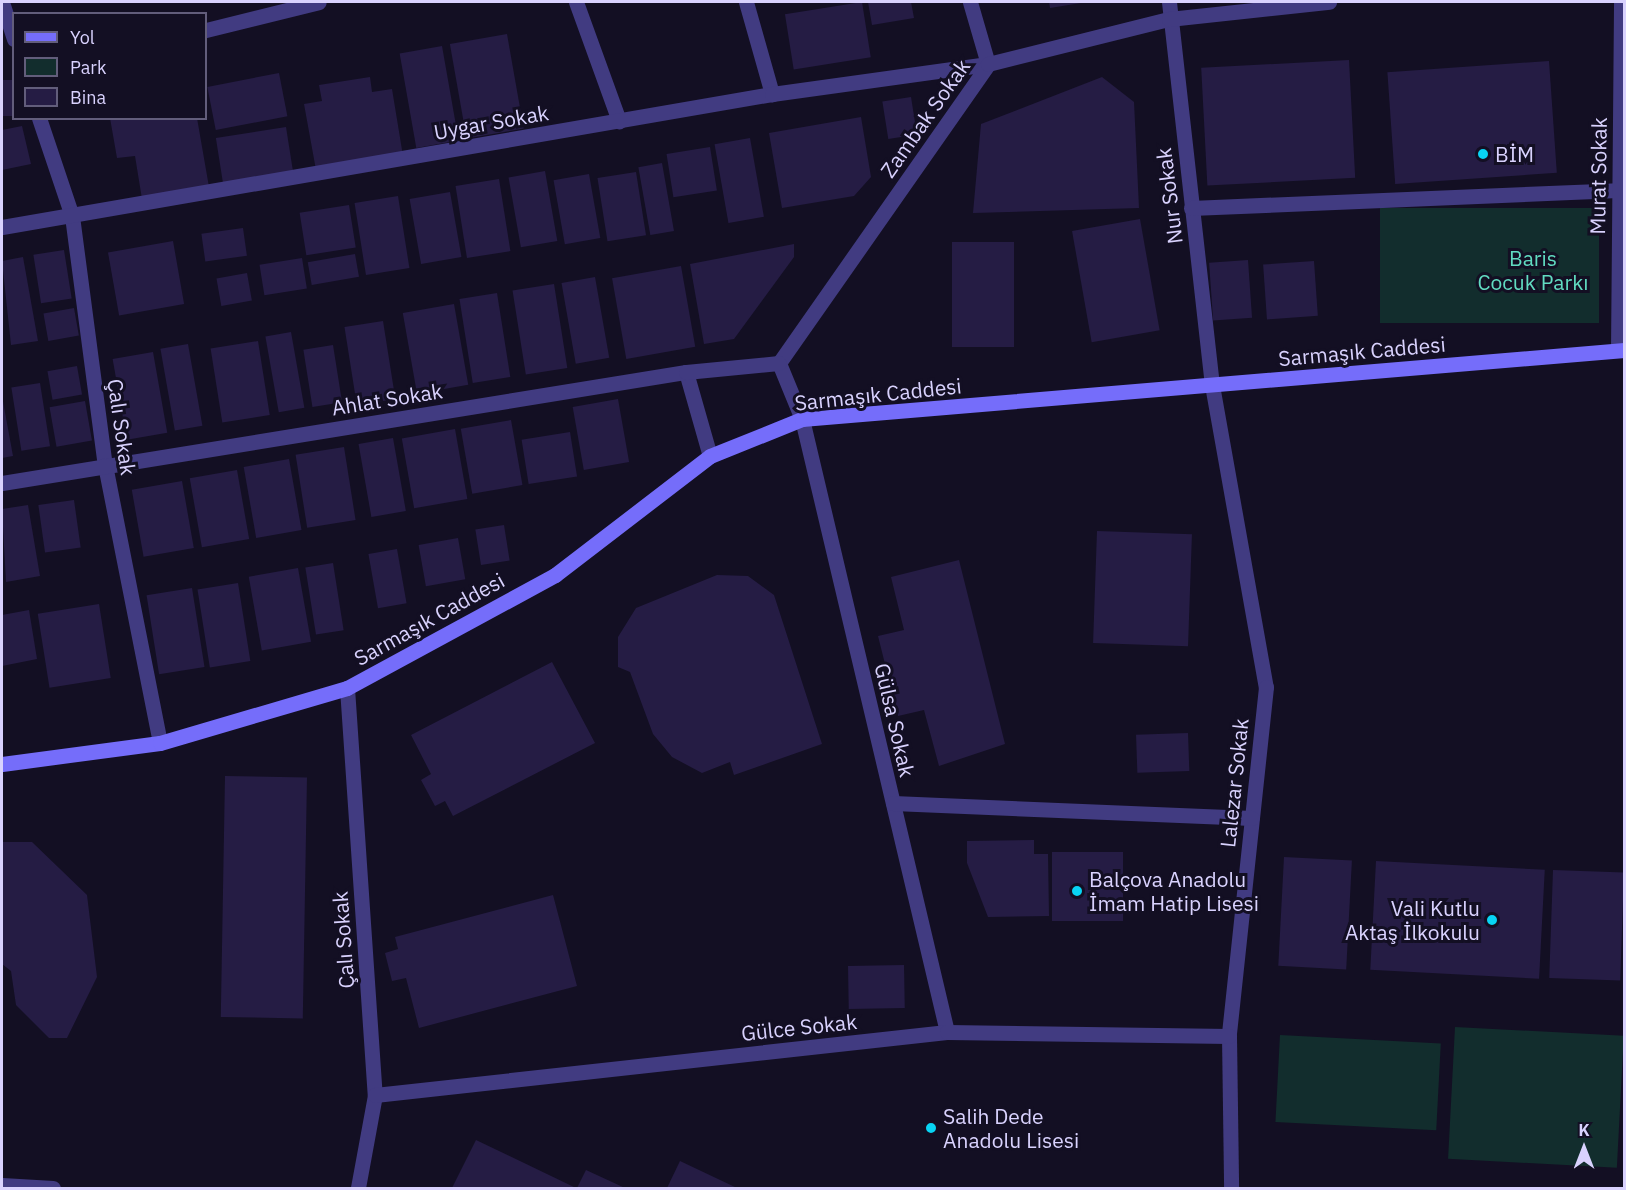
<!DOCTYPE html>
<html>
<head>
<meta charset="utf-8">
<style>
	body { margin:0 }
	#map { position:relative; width:1626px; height:1190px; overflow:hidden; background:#130f23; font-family:"IBM Plex Sans",sans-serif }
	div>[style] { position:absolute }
	.green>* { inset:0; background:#122d2d; transform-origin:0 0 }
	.building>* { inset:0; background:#251c44; transform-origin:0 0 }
	.lane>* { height:15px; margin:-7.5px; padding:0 7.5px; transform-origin:7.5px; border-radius:7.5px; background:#413b81 }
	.street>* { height:15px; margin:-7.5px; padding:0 7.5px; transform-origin:7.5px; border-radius:7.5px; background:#413b81 }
	.secondary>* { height:15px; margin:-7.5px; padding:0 7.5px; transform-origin:7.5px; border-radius:7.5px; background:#756dfa }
	.dots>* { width:16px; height:16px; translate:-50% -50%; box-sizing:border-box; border:3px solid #130f23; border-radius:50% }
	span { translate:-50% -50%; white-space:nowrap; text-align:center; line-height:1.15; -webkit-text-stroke:6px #130f23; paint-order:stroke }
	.street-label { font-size:21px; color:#d9d2fe }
	.poi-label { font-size:21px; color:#d9d2fe }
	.left { translate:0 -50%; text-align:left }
	.right { translate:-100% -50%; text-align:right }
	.park-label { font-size:21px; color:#61dbc1 }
	.frame { position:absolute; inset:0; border:3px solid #d9d2fe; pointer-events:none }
	.legend { position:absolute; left:12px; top:12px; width:195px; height:108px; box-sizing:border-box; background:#130f23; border:2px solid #625d7b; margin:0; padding:8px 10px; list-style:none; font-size:18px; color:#d9d2fe }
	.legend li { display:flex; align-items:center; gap:12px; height:30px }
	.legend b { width:30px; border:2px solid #625d7b }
	.north { position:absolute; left:1554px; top:1118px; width:60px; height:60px; -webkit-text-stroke:4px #130f23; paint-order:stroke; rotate:0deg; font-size:16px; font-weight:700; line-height:24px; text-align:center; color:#d9d2fe }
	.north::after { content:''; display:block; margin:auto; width:21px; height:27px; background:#d9d2fe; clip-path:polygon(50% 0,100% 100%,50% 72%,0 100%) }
</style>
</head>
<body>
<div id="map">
	<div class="green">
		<i style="left:1599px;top:208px;width:115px;height:219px;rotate:90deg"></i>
		<i style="left:1455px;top:1027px;width:169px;height:132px;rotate:3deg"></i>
		<i style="left:1280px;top:1035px;width:161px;height:87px;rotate:3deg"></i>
	</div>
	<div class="building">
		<i style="left:862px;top:2px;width:56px;height:78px;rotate:81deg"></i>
		<i style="clip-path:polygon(868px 2px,911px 2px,914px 18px,872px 25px)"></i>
		<i style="clip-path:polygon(1049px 2px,1081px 2px,1081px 3px,1050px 8px)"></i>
		<i style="left:507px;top:34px;width:96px;height:58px;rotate:80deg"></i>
		<i style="left:442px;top:46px;width:96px;height:43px;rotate:80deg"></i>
		<i style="left:1349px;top:60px;width:118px;height:148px;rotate:87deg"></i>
		<i style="left:1549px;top:61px;width:112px;height:162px;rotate:86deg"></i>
		<i style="left:279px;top:73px;width:44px;height:73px;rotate:79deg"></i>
		<i style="clip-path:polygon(370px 77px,372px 92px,392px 89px,403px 156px,316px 170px,304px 104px,322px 101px,319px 85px)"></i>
		<i style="clip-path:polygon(1102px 77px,1134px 102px,1139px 208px,973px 213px,981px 124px)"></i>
		<i style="left:14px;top:80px;width:36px;height:12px;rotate:90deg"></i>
		<i style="left:911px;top:97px;width:38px;height:29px;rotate:81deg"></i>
		<i style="clip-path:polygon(861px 117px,871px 177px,854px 196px,782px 208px,769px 133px)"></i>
		<i style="clip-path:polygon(110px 118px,197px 118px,209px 187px,142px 199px,135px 156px,117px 158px)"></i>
		<i style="clip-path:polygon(22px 126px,31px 164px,2px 170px,2px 130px)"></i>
		<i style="left:286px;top:127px;width:49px;height:71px;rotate:81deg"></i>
		<i style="left:750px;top:138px;width:80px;height:36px;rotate:80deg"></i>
		<i style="left:710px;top:147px;width:44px;height:44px;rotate:81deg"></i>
		<i style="left:662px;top:163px;width:69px;height:24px;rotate:80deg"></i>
		<i style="left:545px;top:171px;width:71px;height:37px;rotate:80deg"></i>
		<i style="left:636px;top:172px;width:64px;height:39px;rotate:81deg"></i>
		<i style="left:589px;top:174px;width:65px;height:36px;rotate:80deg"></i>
		<i style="left:499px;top:179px;width:73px;height:44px;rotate:81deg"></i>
		<i style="left:450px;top:192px;width:66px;height:41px;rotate:80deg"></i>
		<i style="left:398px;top:196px;width:73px;height:44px;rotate:81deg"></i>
		<i style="left:349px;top:205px;width:43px;height:50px;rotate:81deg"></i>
		<i style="left:1140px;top:219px;width:113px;height:69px;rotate:80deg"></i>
		<i style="left:243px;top:228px;width:28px;height:42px;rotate:82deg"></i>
		<i style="left:173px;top:241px;width:64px;height:66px;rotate:80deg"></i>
		<i style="left:952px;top:242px;width:62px;height:105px"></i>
		<i style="clip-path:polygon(794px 244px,794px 257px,734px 339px,704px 344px,690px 264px)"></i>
		<i style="left:64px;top:250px;width:49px;height:31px;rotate:81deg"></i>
		<i style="left:355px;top:254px;width:23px;height:48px;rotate:80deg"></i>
		<i style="clip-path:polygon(23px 257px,38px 341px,11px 345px,2px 261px)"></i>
		<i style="left:302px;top:258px;width:31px;height:43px;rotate:81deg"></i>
		<i style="left:1248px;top:260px;width:58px;height:39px;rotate:86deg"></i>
		<i style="left:1314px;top:261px;width:55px;height:51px;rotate:86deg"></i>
		<i style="left:681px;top:266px;width:82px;height:70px;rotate:80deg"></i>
		<i style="left:247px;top:273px;width:28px;height:31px;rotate:80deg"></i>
		<i style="left:595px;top:277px;width:82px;height:34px;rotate:80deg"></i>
		<i style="left:554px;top:284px;width:85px;height:42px;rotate:81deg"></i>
		<i style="left:497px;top:293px;width:85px;height:38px;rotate:81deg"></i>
		<i style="left:454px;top:304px;width:82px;height:52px;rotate:80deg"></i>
		<i style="left:74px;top:308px;width:28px;height:31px;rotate:80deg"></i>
		<i style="left:383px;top:321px;width:79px;height:39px;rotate:81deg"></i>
		<i style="left:291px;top:332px;width:77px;height:26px;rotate:80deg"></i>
		<i style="left:258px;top:341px;width:75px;height:48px;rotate:81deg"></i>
		<i style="left:188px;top:344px;width:83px;height:28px;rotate:80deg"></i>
		<i style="left:333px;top:345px;width:58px;height:30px;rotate:81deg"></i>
		<i style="left:153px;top:352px;width:82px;height:41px;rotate:80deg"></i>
		<i style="left:77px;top:366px;width:29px;height:30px;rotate:80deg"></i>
		<i style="left:40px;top:383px;width:64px;height:29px;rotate:81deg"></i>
		<i style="clip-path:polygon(2px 396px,13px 456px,2px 458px)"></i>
		<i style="left:618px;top:399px;width:64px;height:46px;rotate:80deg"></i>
		<i style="left:85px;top:401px;width:40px;height:36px;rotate:80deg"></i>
		<i style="left:511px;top:420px;width:66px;height:51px;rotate:80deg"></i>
		<i style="left:455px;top:429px;width:71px;height:54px;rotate:80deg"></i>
		<i style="left:570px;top:432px;width:45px;height:49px;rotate:81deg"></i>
		<i style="left:393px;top:438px;width:74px;height:35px;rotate:80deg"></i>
		<i style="left:344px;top:447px;width:74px;height:49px;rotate:81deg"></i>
		<i style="left:289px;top:459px;width:72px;height:46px;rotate:80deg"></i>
		<i style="left:237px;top:470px;width:70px;height:48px;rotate:80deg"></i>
		<i style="left:182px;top:481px;width:68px;height:51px;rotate:80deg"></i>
		<i style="left:74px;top:500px;width:48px;height:36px;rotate:82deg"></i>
		<i style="clip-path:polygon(28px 505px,40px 576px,6px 582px,2px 509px)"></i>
		<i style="left:504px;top:525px;width:36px;height:29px;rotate:81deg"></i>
		<i style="left:1097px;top:531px;width:95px;height:112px;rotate:2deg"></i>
		<i style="left:458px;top:538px;width:42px;height:40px;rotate:80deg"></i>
		<i style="left:397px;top:549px;width:55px;height:29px;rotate:80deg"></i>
		<i style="clip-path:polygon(959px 560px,1005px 744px,939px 766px,924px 710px,898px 716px,878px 636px,904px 630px,891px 577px)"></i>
		<i style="left:333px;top:563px;width:68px;height:28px;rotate:81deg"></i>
		<i style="left:298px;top:568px;width:75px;height:50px;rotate:80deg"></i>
		<i style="clip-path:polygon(717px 575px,748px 576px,774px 595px,822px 744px,734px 775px,730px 762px,702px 773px,672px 757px,653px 734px,630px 672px,618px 667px,618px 637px,636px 608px)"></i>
		<i style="left:238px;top:583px;width:79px;height:41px;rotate:81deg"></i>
		<i style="left:192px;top:588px;width:80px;height:46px;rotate:81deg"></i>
		<i style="left:99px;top:604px;width:75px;height:62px;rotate:81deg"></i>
		<i style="clip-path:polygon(29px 610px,37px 659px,2px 666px,2px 615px)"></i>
		<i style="clip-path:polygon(552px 662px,595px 743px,453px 816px,445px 801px,435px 806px,421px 780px,431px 774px,411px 735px)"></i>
		<i style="left:1188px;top:733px;width:38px;height:52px;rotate:88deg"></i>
		<i style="left:225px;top:776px;width:82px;height:241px;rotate:1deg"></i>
		<i style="clip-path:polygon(1034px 840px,1034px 854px,1048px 854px,1049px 916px,988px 917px,967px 863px,967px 841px)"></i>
		<i style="clip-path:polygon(2px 842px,32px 842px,87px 895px,97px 977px,67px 1038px,49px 1038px,16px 1005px,11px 971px,2px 964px)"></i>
		<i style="left:1123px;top:852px;width:69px;height:71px;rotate:90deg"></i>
		<i style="left:1284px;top:857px;width:68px;height:109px;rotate:3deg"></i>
		<i style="left:1376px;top:861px;width:169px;height:109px;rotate:3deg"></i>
		<i style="left:1553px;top:870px;width:71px;height:108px;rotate:2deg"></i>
		<i style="clip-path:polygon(553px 895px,577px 986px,419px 1028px,406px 978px,392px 981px,385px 953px,398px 949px,395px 937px)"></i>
		<i style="left:904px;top:965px;width:43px;height:56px;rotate:89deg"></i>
		<i style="clip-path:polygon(476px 1140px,576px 1188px,452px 1188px)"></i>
		<i style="clip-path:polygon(680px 1161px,737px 1188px,667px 1188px)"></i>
		<i style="clip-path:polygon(586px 1170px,625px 1188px,577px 1188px)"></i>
	</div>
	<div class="lane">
		<i style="left:576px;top:2px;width:127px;rotate:70.1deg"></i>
	</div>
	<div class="street">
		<i style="left:2px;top:2px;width:39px;rotate:72deg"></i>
		<i style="left:746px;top:2px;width:96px;rotate:74.2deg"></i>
		<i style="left:1169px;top:2px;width:385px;rotate:83.6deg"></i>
		<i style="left:1212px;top:385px;width:307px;rotate:79.9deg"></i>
		<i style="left:1266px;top:687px;width:351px;rotate:96.1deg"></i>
		<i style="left:1229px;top:1036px;width:152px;rotate:89.2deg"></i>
		<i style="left:206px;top:30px;width:116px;rotate:-13.9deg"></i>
		<i style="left:39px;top:118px;width:103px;rotate:71.4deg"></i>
		<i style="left:72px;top:216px;width:251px;rotate:82.5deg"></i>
		<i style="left:105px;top:465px;width:283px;rotate:78.8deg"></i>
		<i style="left:1191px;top:208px;width:427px;rotate:-2.4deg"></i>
		<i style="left:2px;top:227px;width:781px;rotate:-9.8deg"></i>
		<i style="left:772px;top:94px;width:218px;rotate:-7.9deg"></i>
		<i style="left:988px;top:64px;width:65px;rotate:-106.2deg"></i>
		<i style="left:1618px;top:350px;width:348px;rotate:-89.5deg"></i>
		<i style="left:779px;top:363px;width:365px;rotate:-55deg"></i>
		<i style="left:988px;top:64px;width:187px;rotate:-14deg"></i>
		<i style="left:1169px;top:19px;width:161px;rotate:-6.1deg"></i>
		<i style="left:779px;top:363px;width:61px;rotate:67.7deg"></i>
		<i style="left:802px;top:419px;width:630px;rotate:76.69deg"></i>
		<i style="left:686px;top:372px;width:87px;rotate:74.1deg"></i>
		<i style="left:2px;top:483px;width:693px;rotate:-9.22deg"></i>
		<i style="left:686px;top:372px;width:93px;rotate:-5.5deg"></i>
		<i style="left:347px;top:688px;width:408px;rotate:86.1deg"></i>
		<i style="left:375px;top:1095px;width:95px;rotate:100.4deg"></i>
		<i style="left:893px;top:803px;width:359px;rotate:2.4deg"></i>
		<i style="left:375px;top:1095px;width:575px;rotate:-6.29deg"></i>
		<i style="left:947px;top:1032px;width:282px;rotate:0.8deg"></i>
		<i style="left:2px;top:1185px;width:51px;rotate:3.4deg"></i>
	</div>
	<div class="secondary">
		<i style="left:2px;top:764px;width:159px;rotate:-7.6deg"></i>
		<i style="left:160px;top:743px;width:195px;rotate:-16.4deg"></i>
		<i style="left:347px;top:688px;width:237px;rotate:-28.5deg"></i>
		<i style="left:555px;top:575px;width:195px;rotate:-37.5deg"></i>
		<i style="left:710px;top:456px;width:99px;rotate:-21.9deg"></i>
		<i style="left:802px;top:419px;width:825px;rotate:-4.8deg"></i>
	</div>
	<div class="dots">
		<i style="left:1483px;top:154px;background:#08d4f4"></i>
		<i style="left:1077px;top:891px;background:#08d4f4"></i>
		<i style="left:1492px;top:920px;background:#08d4f4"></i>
		<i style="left:931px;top:1128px;background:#08d4f4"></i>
	</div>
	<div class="street-label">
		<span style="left:925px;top:118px;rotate:-55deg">Zambak Sokak</span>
		<span style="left:491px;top:122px;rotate:-10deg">Uygar Sokak</span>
		<span style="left:1598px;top:176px;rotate:-89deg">Murat Sokak</span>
		<span style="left:1169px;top:196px;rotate:-97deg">Nur Sokak</span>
		<span style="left:1362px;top:351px;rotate:-5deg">Sarmaşık Caddesi</span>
		<span style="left:878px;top:394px;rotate:-6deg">Sarmaşık Caddesi</span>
		<span style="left:387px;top:399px;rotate:-9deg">Ahlat Sokak</span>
		<span style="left:122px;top:427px;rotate:82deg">Çalı Sokak</span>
		<span style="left:429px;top:619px;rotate:-29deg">Sarmaşık Caddesi</span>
		<span style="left:895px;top:720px;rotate:77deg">Gülsa Sokak</span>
		<span style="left:1234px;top:783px;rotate:-84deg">Lalezar Sokak</span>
		<span style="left:343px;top:940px;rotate:-94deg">Çalı Sokak</span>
		<span style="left:799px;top:1027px;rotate:-6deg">Gülce Sokak</span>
	</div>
	<div class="poi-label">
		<span class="left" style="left:1495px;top:154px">BİM</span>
		<span class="left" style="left:1089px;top:891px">Balçova Anadolu<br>İmam Hatip Lisesi</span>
		<span class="right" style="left:1480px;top:920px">Vali Kutlu<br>Aktaş İlkokulu</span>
		<span class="left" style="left:943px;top:1128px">Salih Dede<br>Anadolu Lisesi</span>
	</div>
	<div class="park-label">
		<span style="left:1533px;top:270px">Baris<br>Cocuk Parkı</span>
	</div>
	<div class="frame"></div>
	<ul class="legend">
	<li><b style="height:8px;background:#756dfa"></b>Yol</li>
	<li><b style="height:16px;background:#122d2d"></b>Park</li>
	<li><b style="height:16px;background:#251c44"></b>Bina</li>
	</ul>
	<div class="north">K</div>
</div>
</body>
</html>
